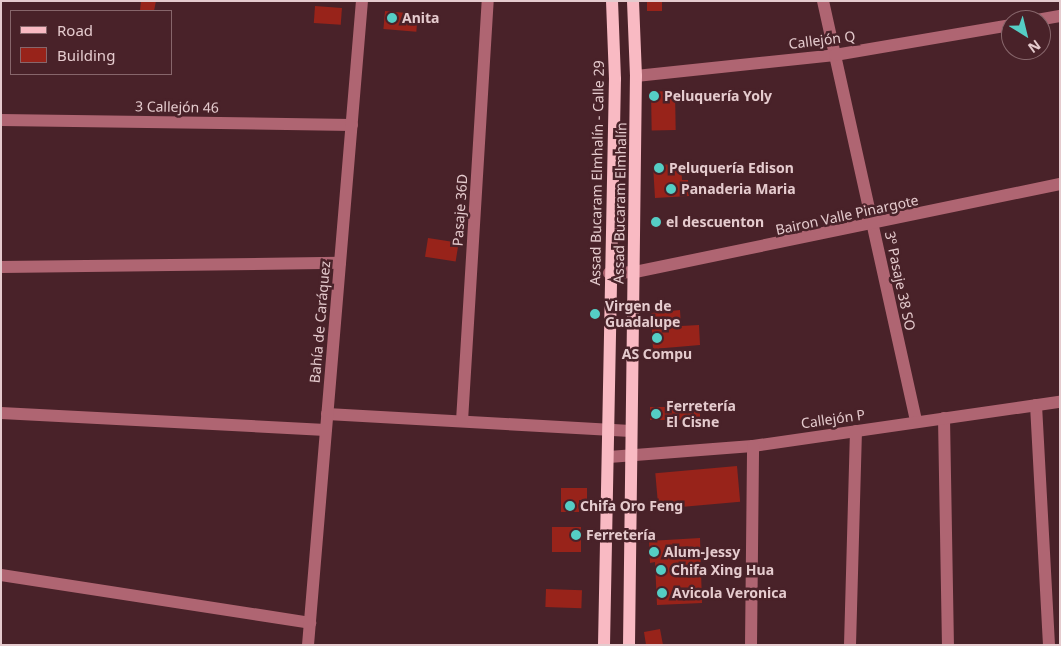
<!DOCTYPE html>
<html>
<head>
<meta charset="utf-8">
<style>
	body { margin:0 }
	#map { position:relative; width:1061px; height:646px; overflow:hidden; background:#492229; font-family:"Noto Sans",sans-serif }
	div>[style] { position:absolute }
	.building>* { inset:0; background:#98231a; transform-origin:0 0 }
	.minor>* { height:12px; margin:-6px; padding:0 6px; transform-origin:6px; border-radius:6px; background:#af6572 }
	.major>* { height:12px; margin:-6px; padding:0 6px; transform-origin:6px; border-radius:6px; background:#f9bac3 }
	.dots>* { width:14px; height:14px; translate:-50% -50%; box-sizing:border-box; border:2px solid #492229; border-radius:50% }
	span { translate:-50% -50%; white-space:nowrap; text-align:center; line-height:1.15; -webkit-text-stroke:5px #492229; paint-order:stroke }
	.poi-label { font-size:14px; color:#e5cbce; font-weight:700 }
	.left { translate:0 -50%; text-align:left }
	.street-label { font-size:14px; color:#e5cbce }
	.frame { position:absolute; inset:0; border:2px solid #e5cbce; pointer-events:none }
	.legend { position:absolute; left:10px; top:10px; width:162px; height:65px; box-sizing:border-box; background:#492229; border:1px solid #87666b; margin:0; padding:6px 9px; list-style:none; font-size:15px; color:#e5cbce }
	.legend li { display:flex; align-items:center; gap:10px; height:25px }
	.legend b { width:25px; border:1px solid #87666b }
	.north { position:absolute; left:1001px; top:10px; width:50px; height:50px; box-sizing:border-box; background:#492229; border:1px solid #87666b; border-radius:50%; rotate:144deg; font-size:14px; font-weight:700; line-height:20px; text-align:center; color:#e5cbce }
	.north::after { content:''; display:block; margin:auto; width:18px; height:22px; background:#55cec5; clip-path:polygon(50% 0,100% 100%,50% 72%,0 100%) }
</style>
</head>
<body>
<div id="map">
	<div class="building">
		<i style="clip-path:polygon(141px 1px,156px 1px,154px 11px,140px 11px)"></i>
		<i style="left:647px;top:1px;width:15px;height:10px"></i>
		<i style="left:315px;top:6px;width:27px;height:17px;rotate:4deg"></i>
		<i style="left:385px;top:11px;width:33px;height:18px;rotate:5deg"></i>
		<i style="left:675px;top:91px;width:39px;height:24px;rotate:89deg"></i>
		<i style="clip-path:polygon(681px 164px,682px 180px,688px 180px,689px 196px,655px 198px,653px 165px)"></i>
		<i style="left:428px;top:238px;width:31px;height:19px;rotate:9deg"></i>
		<i style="clip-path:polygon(680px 310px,681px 326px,699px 325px,700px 345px,653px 349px,651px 313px)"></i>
		<i style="left:700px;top:407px;width:13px;height:50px;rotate:90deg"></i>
		<i style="left:737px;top:466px;width:36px;height:82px;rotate:85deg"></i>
		<i style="clip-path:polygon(561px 488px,587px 488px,587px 501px,579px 500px,579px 512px,561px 512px)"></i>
		<i style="left:552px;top:527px;width:29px;height:25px"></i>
		<i style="clip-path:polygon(700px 538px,702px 603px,657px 605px,655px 562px,650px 563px,649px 541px)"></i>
		<i style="left:546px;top:589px;width:36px;height:18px;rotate:2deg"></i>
		<i style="clip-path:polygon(660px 629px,663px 645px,646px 645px,644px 632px)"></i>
	</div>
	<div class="minor">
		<i style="left:823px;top:1px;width:429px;rotate:77.5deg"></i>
		<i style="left:1037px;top:20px;width:23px;rotate:-10deg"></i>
		<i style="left:636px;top:76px;width:200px;rotate:-6deg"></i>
		<i style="left:835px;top:55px;width:179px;rotate:-9.7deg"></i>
		<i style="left:1px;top:120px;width:351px;rotate:0.8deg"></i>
		<i style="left:1px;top:267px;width:339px;rotate:-0.7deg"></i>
		<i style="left:609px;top:273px;width:26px;rotate:-2deg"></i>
		<i style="left:635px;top:272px;width:434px;rotate:-11.7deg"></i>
		<i style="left:1036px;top:405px;width:240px;rotate:86.9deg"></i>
		<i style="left:1px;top:413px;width:325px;rotate:3deg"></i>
		<i style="left:327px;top:414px;width:304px;rotate:3.2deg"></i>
		<i style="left:944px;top:418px;width:227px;rotate:89deg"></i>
		<i style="left:462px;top:421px;width:421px;rotate:-86.5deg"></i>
		<i style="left:609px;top:457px;width:144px;rotate:-4.4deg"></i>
		<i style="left:753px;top:446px;width:310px;rotate:-8.2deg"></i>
		<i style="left:1px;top:575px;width:313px;rotate:8.8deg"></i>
		<i style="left:308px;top:645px;width:646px;rotate:-85.21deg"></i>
		<i style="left:751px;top:645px;width:199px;rotate:-89.4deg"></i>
		<i style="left:850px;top:645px;width:214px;rotate:-88.4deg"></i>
	</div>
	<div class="major">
		<i style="left:604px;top:645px;width:566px;rotate:-88.89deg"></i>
		<i style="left:615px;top:79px;width:78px;rotate:-92.2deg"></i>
		<i style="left:629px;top:645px;width:569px;rotate:-89.3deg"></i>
		<i style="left:636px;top:76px;width:75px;rotate:-92.3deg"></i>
	</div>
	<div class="dots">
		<i style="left:392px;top:18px;background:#55cec5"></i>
		<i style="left:654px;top:96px;background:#55cec5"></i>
		<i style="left:659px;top:168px;background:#55cec5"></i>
		<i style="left:671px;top:189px;background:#55cec5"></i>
		<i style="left:656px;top:222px;background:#55cec5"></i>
		<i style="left:595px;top:314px;background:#55cec5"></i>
		<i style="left:657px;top:338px;background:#55cec5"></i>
		<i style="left:656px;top:414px;background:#55cec5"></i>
		<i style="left:570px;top:506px;background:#55cec5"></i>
		<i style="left:576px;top:535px;background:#55cec5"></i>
		<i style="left:654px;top:552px;background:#55cec5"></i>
		<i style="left:661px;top:570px;background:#55cec5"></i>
		<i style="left:662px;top:593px;background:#55cec5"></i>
	</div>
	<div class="poi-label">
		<span class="left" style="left:402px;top:18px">Anita</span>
		<span class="left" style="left:664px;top:96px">Peluquería Yoly</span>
		<span class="left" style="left:669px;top:168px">Peluquería Edison</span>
		<span class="left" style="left:681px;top:189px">Panaderia Maria</span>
		<span class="left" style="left:666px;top:222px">el descuenton</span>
		<span class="left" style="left:605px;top:314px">Virgen de<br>Guadalupe</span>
		<span style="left:657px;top:354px">AS Compu</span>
		<span class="left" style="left:666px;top:414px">Ferretería<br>El Cisne</span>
		<span class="left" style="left:580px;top:506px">Chifa Oro Feng</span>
		<span class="left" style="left:586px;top:535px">Ferretería</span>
		<span class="left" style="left:664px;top:552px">Alum-Jessy</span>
		<span class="left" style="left:671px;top:570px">Chifa Xing Hua</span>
		<span class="left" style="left:672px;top:593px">Avicola Veronica</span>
	</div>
	<div class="street-label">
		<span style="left:822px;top:40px;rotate:-7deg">Callejón Q</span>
		<span style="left:177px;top:107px;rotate:1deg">3 Callejón 46</span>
		<span style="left:597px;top:173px;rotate:-89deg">Assad Bucaram Elmhalín - Calle 29</span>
		<span style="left:620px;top:203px;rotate:-89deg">Assad Bucaram Elmhalín</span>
		<span style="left:460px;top:210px;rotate:-86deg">Pasaje 36D</span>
		<span style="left:847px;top:215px;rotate:-12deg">Bairon Valle Pinargote</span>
		<span style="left:900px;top:281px;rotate:78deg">3º Pasaje 38 SO</span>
		<span style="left:320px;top:322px;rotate:-85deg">Bahía de Caráquez</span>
		<span style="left:833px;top:419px;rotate:-8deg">Callejón P</span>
	</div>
	<div class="frame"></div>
	<ul class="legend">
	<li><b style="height:6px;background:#f9bac3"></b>Road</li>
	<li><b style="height:14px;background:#98231a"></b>Building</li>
	</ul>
	<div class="north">N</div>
</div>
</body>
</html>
